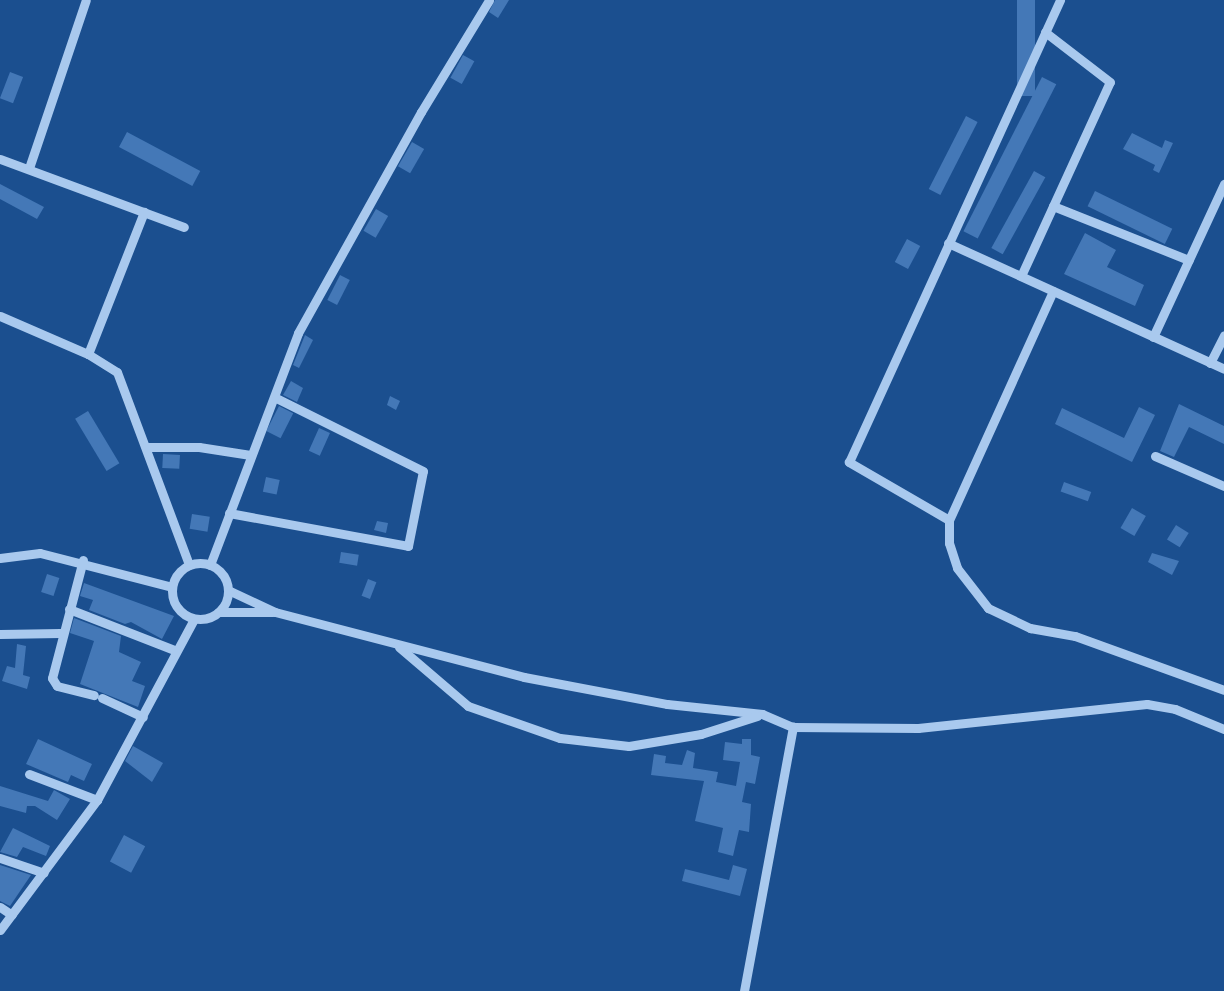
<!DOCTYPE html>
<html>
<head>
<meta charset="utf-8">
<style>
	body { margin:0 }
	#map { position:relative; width:1224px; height:991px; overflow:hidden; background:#1b4f8f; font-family:"IBM Plex Sans",sans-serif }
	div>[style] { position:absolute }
	.building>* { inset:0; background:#4478b7; transform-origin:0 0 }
	.minor>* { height:9px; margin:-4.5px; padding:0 4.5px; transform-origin:4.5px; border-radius:4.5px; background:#a9c9ee }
	.minor>.ring { margin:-4.5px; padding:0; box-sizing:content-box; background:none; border:9px solid #a9c9ee; border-radius:50% }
	span { translate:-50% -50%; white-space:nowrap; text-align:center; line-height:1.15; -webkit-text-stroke:4px #1b4f8f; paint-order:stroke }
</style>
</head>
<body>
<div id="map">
	<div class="building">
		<i style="clip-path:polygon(495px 0,509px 0,498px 18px,489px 12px)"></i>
		<i style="left:1017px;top:0;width:18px;height:96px"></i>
		<i style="left:463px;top:55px;width:13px;height:26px;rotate:29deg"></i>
		<i style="left:10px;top:72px;width:14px;height:28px;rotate:21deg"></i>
		<i style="left:1042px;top:77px;width:16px;height:173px;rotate:27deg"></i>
		<i style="left:966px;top:116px;width:13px;height:82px;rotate:27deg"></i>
		<i style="left:127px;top:132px;width:83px;height:17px;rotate:28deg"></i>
		<i style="clip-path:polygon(1132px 133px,1162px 148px,1165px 140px,1173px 143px,1159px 173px,1153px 170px,1155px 165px,1123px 149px)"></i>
		<i style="left:412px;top:142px;width:14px;height:28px;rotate:30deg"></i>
		<i style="left:1034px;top:171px;width:13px;height:88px;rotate:29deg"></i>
		<i style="clip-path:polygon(0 184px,44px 207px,37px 219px,0 199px)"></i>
		<i style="left:1095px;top:191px;width:86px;height:17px;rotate:26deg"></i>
		<i style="left:376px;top:209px;width:14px;height:25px;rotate:30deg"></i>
		<i style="clip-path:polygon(1085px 233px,1116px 250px,1107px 267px,1144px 285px,1135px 306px,1064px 274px)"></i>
		<i style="left:907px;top:239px;width:15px;height:26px;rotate:28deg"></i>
		<i style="left:340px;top:275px;width:11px;height:28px;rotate:27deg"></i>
		<i style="clip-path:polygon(305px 335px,313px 340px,299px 368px,293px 365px)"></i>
		<i style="clip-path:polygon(291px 381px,303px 388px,297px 402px,283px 395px)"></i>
		<i style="clip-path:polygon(390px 396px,400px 401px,396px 410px,387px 405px)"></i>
		<i style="clip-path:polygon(1179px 404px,1224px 426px,1224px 444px,1189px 427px,1174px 457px,1160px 451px)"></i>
		<i style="left:279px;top:406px;width:16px;height:28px;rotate:27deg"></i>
		<i style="clip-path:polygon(1139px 407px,1155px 415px,1132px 462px,1055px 424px,1062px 408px,1124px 438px)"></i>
		<i style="left:88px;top:411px;width:61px;height:15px;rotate:59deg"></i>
		<i style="left:319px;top:428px;width:12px;height:25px;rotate:24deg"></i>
		<i style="left:163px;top:454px;width:17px;height:14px;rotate:3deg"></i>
		<i style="left:266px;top:477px;width:14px;height:15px;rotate:12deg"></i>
		<i style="left:1064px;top:482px;width:29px;height:10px;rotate:20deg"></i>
		<i style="left:1132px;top:508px;width:16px;height:23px;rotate:30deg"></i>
		<i style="left:192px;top:514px;width:18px;height:15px;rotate:9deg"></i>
		<i style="clip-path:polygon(377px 521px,388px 523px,386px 533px,374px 530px)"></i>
		<i style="left:1176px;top:525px;width:15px;height:17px;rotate:32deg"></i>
		<i style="left:341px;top:552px;width:18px;height:11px;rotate:9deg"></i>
		<i style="clip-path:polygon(1152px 553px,1179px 561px,1172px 575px,1148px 562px)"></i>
		<i style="left:47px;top:574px;width:13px;height:19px;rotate:18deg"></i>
		<i style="left:368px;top:579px;width:9px;height:18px;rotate:21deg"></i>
		<i style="clip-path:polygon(84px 583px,174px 616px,162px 639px,131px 622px,125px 624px,89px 610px,93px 600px,80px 596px)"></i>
		<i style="clip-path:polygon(74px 618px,121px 636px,119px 652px,141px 662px,132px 681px,145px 686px,138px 707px,80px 684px,94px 641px,70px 633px)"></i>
		<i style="clip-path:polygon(17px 644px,26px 646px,23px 675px,30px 677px,27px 689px,2px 681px,7px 666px,15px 668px)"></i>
		<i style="clip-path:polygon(38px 739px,92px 764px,84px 781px,71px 775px,68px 782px,26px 764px)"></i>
		<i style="clip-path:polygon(742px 739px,751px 739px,751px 755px,760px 757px,755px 784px,746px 782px,742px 802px,751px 804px,749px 832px,739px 830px,733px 856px,718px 852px,723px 828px,695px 821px,704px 781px,651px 775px,654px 754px,666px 756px,665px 763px,682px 765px,687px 750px,695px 753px,693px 768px,718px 772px,716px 782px,736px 786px,740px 762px,723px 760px,725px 742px,742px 744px)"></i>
		<i style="clip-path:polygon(133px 746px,163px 763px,152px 782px,125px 761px)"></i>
		<i style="clip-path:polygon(0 786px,48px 801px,54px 790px,70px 799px,57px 820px,35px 806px,27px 806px,26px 813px,0 806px)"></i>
		<i style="clip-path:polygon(13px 828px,50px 846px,46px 856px,23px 847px,17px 857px,0 852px)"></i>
		<i style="left:124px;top:835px;width:24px;height:30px;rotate:28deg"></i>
		<i style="clip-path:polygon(0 865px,31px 875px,10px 906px,0 901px)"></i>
		<i style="clip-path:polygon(733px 865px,747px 869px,740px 896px,682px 881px,685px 869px,729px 880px)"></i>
	</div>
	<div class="minor">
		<i style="left:0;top:159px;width:196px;rotate:20.3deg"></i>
		<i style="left:29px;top:168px;width:177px;rotate:-71.3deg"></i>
		<i style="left:1053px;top:206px;width:146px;rotate:21.7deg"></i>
		<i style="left:948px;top:243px;width:303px;rotate:24.5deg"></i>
		<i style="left:1021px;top:276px;width:213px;rotate:-65.4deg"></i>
		<i style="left:1110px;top:82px;width:82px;rotate:-142.4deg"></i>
		<i style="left:1053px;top:291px;width:252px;rotate:114.4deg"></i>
		<i style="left:949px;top:520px;width:116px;rotate:-149.9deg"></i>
		<i style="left:849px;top:462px;width:508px;rotate:-65.45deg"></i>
		<i style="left:0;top:316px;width:96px;rotate:23.4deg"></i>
		<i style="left:88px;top:354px;width:34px;rotate:32deg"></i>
		<i style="left:117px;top:372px;width:206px;rotate:69.5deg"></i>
		<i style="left:1153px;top:337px;width:169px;rotate:-65.1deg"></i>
		<i style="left:88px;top:354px;width:153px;rotate:-68.5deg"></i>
		<i style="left:1210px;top:363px;width:31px;rotate:-63deg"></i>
		<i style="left:146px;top:447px;width:53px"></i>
		<i style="left:199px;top:447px;width:52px;rotate:8.9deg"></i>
		<i style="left:1155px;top:456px;width:75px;rotate:23.5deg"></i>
		<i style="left:229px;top:513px;width:182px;rotate:10.4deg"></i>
		<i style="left:408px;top:546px;width:76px;rotate:-78.7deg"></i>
		<i style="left:423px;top:471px;width:164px;rotate:-153.6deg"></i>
		<i style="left:949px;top:520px;width:23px;rotate:90deg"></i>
		<i style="left:949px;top:543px;width:26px;rotate:72deg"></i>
		<i style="left:957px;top:568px;width:51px;rotate:52.2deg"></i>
		<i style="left:988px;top:608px;width:47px;rotate:25.5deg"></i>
		<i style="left:1030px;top:628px;width:46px;rotate:10.1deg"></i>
		<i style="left:1075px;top:636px;width:158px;rotate:19.9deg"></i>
		<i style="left:0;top:558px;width:40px;rotate:-7.1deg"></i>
		<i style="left:40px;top:553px;width:136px;rotate:14.4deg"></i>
		<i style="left:83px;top:560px;width:122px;rotate:104.7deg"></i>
		<i style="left:52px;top:678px;width:9px;rotate:58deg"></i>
		<i style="left:57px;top:686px;width:38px;rotate:14deg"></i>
		<i class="ring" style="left:172px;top:563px;width:47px;height:47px"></i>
		<i style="left:210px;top:565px;width:248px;rotate:-69.2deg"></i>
		<i style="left:298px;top:333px;width:253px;rotate:-60.9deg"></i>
		<i style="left:421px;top:112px;width:131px;rotate:-58.7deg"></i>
		<i style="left:228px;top:590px;width:52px;rotate:25.1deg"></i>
		<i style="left:275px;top:612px;width:257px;rotate:14.6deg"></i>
		<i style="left:524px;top:677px;width:146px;rotate:10.7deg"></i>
		<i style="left:667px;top:704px;width:96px;rotate:6deg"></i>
		<i style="left:762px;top:714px;width:34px;rotate:23deg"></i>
		<i style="left:793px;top:727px;width:125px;rotate:0.5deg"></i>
		<i style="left:918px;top:728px;width:230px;rotate:-6deg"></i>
		<i style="left:1147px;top:704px;width:28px;rotate:10deg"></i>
		<i style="left:1175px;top:709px;width:53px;rotate:22.2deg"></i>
		<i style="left:69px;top:609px;width:113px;rotate:21.3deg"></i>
		<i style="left:219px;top:612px;width:53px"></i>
		<i style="left:0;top:634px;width:60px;rotate:-1deg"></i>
		<i style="left:399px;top:647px;width:91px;rotate:40.5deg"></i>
		<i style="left:468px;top:706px;width:97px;rotate:19.2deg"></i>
		<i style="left:560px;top:738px;width:69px;rotate:6.6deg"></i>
		<i style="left:629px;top:746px;width:73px;rotate:-9.5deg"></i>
		<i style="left:701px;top:734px;width:59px;rotate:-17.8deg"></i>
		<i style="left:102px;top:698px;width:45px;rotate:24.9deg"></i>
		<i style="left:29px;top:774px;width:73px;rotate:20.9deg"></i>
		<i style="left:0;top:858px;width:46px;rotate:18.8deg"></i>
		<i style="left:0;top:907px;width:14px;rotate:34deg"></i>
		<i style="left:0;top:930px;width:162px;rotate:-53.3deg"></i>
		<i style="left:97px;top:800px;width:205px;rotate:-61.8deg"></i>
		<i style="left:744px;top:991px;width:269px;rotate:-79.5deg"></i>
	</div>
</div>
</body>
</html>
